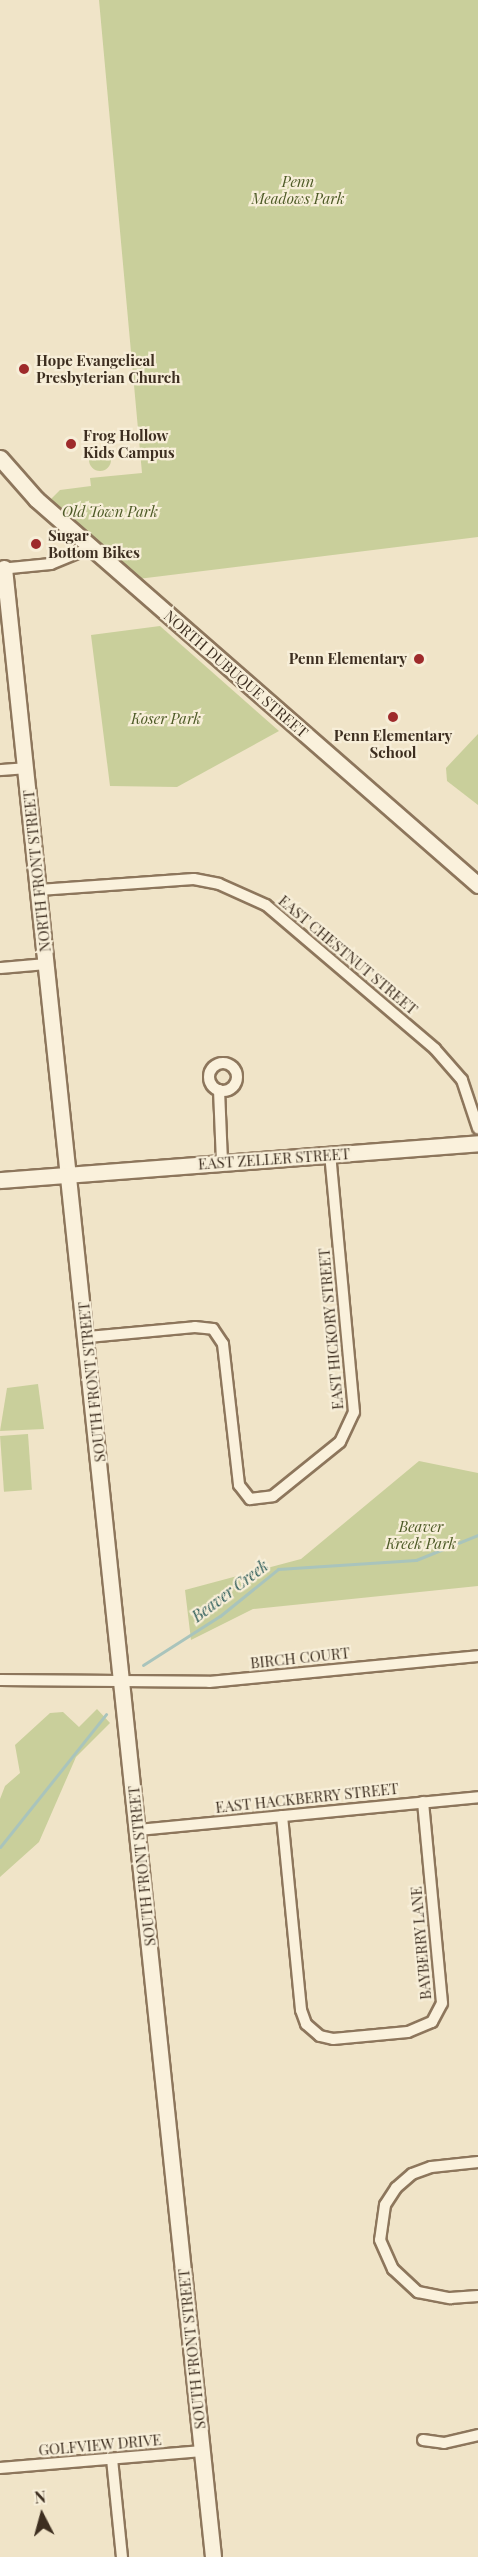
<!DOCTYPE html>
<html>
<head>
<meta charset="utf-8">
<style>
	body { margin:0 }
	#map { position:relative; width:478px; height:2557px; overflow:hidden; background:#f0e4c8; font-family:"Playfair Display",serif }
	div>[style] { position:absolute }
	.green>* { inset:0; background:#c9cf9b; transform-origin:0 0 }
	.round { border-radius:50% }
	.stream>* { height:3px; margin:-1.5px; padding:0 1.5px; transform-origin:1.5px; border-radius:1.5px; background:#a9c4bc }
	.roads { filter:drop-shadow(2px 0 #8d765c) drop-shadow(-2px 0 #8d765c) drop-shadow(0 2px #8d765c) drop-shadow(0 -2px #8d765c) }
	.street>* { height:10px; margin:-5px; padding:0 5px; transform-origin:5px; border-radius:5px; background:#faf1dc }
	.street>.ring { margin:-5px; padding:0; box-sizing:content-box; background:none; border:10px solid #faf1dc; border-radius:50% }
	.secondary>* { height:15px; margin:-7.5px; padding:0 7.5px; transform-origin:7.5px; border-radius:7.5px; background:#faf1dc }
	.dots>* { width:16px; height:16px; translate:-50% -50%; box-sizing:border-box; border:3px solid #f7eed8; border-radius:50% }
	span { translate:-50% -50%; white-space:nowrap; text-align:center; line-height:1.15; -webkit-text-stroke:4.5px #f7eed8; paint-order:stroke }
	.park-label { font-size:15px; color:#4d5a26; font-style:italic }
	.poi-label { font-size:15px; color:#3d2e20; font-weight:700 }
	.left { translate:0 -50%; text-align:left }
	.right { translate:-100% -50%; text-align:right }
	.street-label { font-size:15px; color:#3d2e20 }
	.water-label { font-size:16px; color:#2f5d5a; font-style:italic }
	.north { position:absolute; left:12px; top:2485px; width:60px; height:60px; -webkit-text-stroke:4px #f7eed8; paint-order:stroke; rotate:354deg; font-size:16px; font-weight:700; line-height:24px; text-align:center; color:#3d2e20 }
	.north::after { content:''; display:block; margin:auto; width:21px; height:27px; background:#3d2e20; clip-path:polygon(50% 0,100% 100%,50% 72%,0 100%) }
</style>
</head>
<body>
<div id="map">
	<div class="green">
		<i style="clip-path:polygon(99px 0,478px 0,478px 537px,138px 579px,49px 501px,60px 490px,91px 486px,90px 478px,142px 473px)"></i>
		<i class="round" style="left:89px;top:449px;width:22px;height:22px"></i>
		<i style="clip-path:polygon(160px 626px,279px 731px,177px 787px,110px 786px,91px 635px)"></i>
		<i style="clip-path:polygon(478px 734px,478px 805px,447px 781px,446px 768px)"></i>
		<i style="clip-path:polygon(38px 1384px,44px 1429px,0 1431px,7px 1388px)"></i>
		<i style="left:28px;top:1434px;width:56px;height:28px;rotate:86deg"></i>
		<i style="clip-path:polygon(419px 1461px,478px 1473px,478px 1586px,253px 1609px,191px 1640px,185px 1590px,301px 1559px)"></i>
		<i style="clip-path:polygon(97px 1709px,110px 1723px,76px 1757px,39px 1842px,0 1877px,0 1799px,5px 1786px,20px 1773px,15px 1745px,50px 1713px,63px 1712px,79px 1727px)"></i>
	</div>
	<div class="stream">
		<i style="left:143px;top:1665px;width:91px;rotate:-32.5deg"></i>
		<i style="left:220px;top:1616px;width:75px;rotate:-39deg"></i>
		<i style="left:278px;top:1569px;width:138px;rotate:-3.7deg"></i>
		<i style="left:416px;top:1560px;width:67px;rotate:-22deg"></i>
		<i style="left:0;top:1847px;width:170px;rotate:-51.4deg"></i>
	</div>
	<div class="roads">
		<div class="street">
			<i style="left:0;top:569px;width:51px;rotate:-5.6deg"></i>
			<i style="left:51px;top:564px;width:44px;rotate:-22.5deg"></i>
			<i style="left:0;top:770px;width:26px;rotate:-4deg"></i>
			<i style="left:39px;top:890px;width:155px;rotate:-4.1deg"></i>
			<i style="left:194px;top:879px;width:25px;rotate:11deg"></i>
			<i style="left:219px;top:884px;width:51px;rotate:24.1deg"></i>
			<i style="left:266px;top:905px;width:222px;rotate:40.4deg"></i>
			<i style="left:435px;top:1049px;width:41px;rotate:48.9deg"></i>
			<i style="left:462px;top:1080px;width:51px;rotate:71.6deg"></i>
			<i style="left:0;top:968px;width:47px;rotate:-4.9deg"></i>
			<i class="ring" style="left:209px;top:1063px;width:18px;height:18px"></i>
			<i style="left:219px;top:1090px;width:73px;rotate:87.6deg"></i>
			<i style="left:88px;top:1337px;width:107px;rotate:-5.3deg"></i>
			<i style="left:195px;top:1327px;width:18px;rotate:6deg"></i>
			<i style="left:213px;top:1329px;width:18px;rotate:56deg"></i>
			<i style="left:223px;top:1344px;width:142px;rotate:83.5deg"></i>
			<i style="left:239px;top:1485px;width:18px;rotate:52deg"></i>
			<i style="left:250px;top:1499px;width:23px;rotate:-7deg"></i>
			<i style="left:273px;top:1496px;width:86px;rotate:-38.9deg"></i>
			<i style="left:340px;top:1442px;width:33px;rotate:-65deg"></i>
			<i style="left:354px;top:1412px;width:258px;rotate:-95.3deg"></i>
			<i style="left:0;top:1680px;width:209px;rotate:0.5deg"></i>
			<i style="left:209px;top:1682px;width:270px;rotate:-5.5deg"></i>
			<i style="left:282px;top:1816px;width:195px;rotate:84.4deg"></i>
			<i style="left:301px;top:2010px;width:15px;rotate:70deg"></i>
			<i style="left:306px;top:2024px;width:18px;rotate:41deg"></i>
			<i style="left:320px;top:2036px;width:13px;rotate:13deg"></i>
			<i style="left:333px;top:2039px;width:75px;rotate:-5.3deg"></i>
			<i style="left:408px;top:2032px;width:26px;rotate:-23deg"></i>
			<i style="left:432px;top:2022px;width:21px;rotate:-62deg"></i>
			<i style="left:442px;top:2003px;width:202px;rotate:-95.4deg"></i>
			<i style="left:138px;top:1830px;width:342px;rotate:-5.5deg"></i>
			<i style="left:478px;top:2162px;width:47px;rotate:173.9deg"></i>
			<i style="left:431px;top:2167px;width:20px;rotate:160deg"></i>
			<i style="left:412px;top:2174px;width:21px;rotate:139deg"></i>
			<i style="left:396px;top:2188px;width:20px;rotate:123deg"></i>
			<i style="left:385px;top:2205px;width:35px;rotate:98deg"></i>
			<i style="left:380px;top:2240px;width:32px;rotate:66deg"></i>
			<i style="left:393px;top:2269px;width:34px;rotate:43deg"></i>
			<i style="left:418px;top:2292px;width:33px;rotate:11deg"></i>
			<i style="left:450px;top:2298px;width:28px;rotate:-4deg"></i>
			<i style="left:423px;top:2440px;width:21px;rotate:8deg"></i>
			<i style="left:444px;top:2443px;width:35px;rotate:-13deg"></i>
			<i style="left:112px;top:2459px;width:99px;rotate:84.2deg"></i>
			<i style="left:0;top:2468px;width:203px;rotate:-4.8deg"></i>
		</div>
		<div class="secondary">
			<i style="left:0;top:458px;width:55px;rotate:48.7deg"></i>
			<i style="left:36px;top:499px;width:587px;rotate:41.13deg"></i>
			<i style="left:4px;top:568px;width:2000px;rotate:84deg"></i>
			<i style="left:0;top:1180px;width:479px;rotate:-4.4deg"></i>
		</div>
	</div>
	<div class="dots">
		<i style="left:24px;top:369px;background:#9e2a2b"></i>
		<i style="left:71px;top:444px;background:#9e2a2b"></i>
		<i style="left:36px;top:544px;background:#9e2a2b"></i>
		<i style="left:419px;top:659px;background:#9e2a2b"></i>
		<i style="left:393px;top:717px;background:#9e2a2b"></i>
	</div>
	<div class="park-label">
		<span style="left:298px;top:190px">Penn<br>Meadows Park</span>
		<span style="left:110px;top:512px">Old Town Park</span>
		<span style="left:166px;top:719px">Koser Park</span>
		<span style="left:421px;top:1535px">Beaver<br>Kreek Park</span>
	</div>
	<div class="poi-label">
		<span class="left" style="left:36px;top:369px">Hope Evangelical<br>Presbyterian Church</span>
		<span class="left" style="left:83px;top:444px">Frog Hollow<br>Kids Campus</span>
		<span class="left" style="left:48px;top:544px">Sugar<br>Bottom Bikes</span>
		<span class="right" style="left:407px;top:659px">Penn Elementary</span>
		<span style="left:393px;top:744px">Penn Elementary<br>School</span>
	</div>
	<div class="street-label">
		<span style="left:236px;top:674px;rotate:41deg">NORTH DUBUQUE STREET</span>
		<span style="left:37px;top:871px;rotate:-96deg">NORTH FRONT STREET</span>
		<span style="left:348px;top:955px;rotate:40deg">EAST CHESTNUT STREET</span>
		<span style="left:274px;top:1159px;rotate:-4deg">EAST ZELLER STREET</span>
		<span style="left:331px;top:1329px;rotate:-95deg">EAST HICKORY STREET</span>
		<span style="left:92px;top:1382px;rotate:-96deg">SOUTH FRONT STREET</span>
		<span style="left:300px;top:1658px;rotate:-6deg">BIRCH COURT</span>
		<span style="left:307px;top:1798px;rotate:-6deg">EAST HACKBERRY STREET</span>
		<span style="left:142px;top:1866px;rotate:-96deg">SOUTH FRONT STREET</span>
		<span style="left:421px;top:1943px;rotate:-95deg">BAYBERRY LANE</span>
		<span style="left:192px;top:2349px;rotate:-96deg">SOUTH FRONT STREET</span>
		<span style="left:100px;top:2445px;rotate:-5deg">GOLFVIEW DRIVE</span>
	</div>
	<div class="water-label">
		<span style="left:230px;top:1591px;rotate:-37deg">Beaver Creek</span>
	</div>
	<div class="north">N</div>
</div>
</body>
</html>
